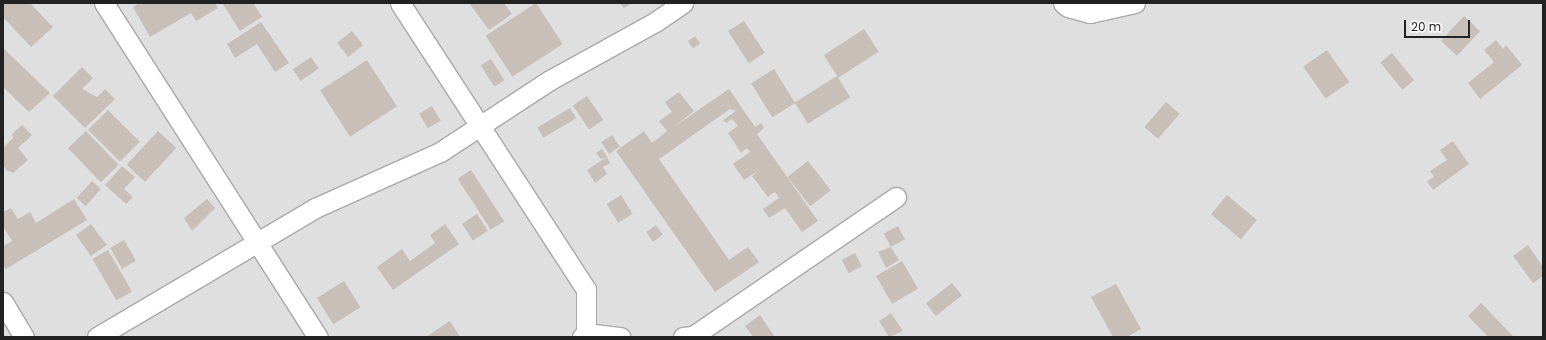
<!DOCTYPE html>
<html>
<head>
<meta charset="utf-8">
<style>
	body { margin:0 }
	#map { position:relative; width:1546px; height:340px; overflow:hidden; background:#f2efe9; font-family:Poppins,sans-serif }
	div>[style] { position:absolute }
	.residential>* { inset:0; background:#e0dfdf; transform-origin:0 0 }
	.building>* { inset:0; background:#c7bfb8; transform-origin:0 0 }
	.roads { filter:drop-shadow(1px 0 #a9a9a9) drop-shadow(-1px 0 #a9a9a9) drop-shadow(0 1px #a9a9a9) drop-shadow(0 -1px #a9a9a9) }
	.street>* { height:19px; margin:-9.5px; padding:0 9.5px; transform-origin:9.5px; border-radius:9.5px; background:#fff }
	span { translate:-50% -50%; white-space:nowrap; text-align:center; line-height:1.15; -webkit-text-stroke:3px #fff; paint-order:stroke }
	.frame { position:absolute; inset:0; border:4px solid #222; pointer-events:none }
	.scale { position:absolute; left:1404px; top:20px; width:66px; height:18px; box-sizing:border-box; border:2px solid #222; border-top:0; padding-left:5px; font-size:12px; line-height:14px; white-space:nowrap; color:#222; -webkit-text-stroke:3px #fff; paint-order:stroke }
</style>
</head>
<body>
<div id="map">
	<div class="residential">
		<i style="left:3px;top:3px;width:1540px;height:334px"></i>
	</div>
	<div class="building">
		<i style="clip-path:polygon(3px 3px,30px 3px,53px 27px,31px 47px,3px 17px)"></i>
		<i style="clip-path:polygon(139px 3px,215px 3px,218px 8px,196px 21px,191px 13px,150px 37px,133px 7px)"></i>
		<i style="clip-path:polygon(222px 3px,253px 3px,262px 17px,240px 31px)"></i>
		<i style="clip-path:polygon(469px 3px,504px 3px,512px 14px,489px 30px)"></i>
		<i style="left:536px;top:3px;width:49px;height:60px;rotate:57deg"></i>
		<i style="clip-path:polygon(620px 3px,632px 3px,624px 8px)"></i>
		<i style="left:1464px;top:16px;width:22px;height:34px;rotate:43deg"></i>
		<i style="left:744px;top:21px;width:38px;height:19px;rotate:57deg"></i>
		<i style="clip-path:polygon(261px 22px,289px 63px,275px 72px,257px 44px,235px 58px,227px 44px)"></i>
		<i style="left:864px;top:29px;width:27px;height:48px;rotate:57deg"></i>
		<i style="left:352px;top:31px;width:18px;height:19px;rotate:52deg"></i>
		<i style="left:695px;top:36px;width:9px;height:9px;rotate:54deg"></i>
		<i style="clip-path:polygon(1496px 40px,1503px 49px,1506px 45px,1522px 65px,1480px 99px,1468px 83px,1494px 62px,1484px 50px)"></i>
		<i style="clip-path:polygon(3px 48px,50px 93px,29px 112px,3px 87px)"></i>
		<i style="left:1327px;top:50px;width:39px;height:29px;rotate:55deg"></i>
		<i style="left:1392px;top:53px;width:35px;height:15px;rotate:51deg"></i>
		<i style="left:311px;top:57px;width:14px;height:22px;rotate:56deg"></i>
		<i style="left:491px;top:59px;width:25px;height:12px;rotate:58deg"></i>
		<i style="left:367px;top:60px;width:55px;height:56px;rotate:57deg"></i>
		<i style="clip-path:polygon(82px 67px,93px 78px,82px 89px,97px 97px,105px 89px,115px 99px,85px 128px,53px 96px)"></i>
		<i style="left:774px;top:69px;width:40px;height:27px;rotate:58deg"></i>
		<i style="left:837px;top:76px;width:25px;height:50px;rotate:58deg"></i>
		<i style="clip-path:polygon(729px 89px,755px 127px,761px 123px,764px 128px,757px 134px,818px 221px,802px 232px,785px 208px,769px 218px,763px 209px,779px 198px,775px 192px,768px 197px,752px 176px,760px 169px,744px 180px,733px 164px,750px 152px,747px 148px,741px 153px,728px 133px,738px 126px,732px 119px,726px 123px,723px 120px,736px 111px,730px 109px,659px 159px,729px 260px,748px 247px,759px 262px,715px 292px,616px 151px,644px 131px,652px 143px,667px 131px,659px 121px,672px 112px,665px 102px,679px 92px,694px 111px,675px 126px)"></i>
		<i style="left:587px;top:96px;width:29px;height:17px;rotate:56deg"></i>
		<i style="left:1166px;top:102px;width:18px;height:33px;rotate:41deg"></i>
		<i style="left:432px;top:106px;width:17px;height:15px;rotate:59deg"></i>
		<i style="left:570px;top:108px;width:12px;height:38px;rotate:59deg"></i>
		<i style="left:108px;top:110px;width:45px;height:28px;rotate:45deg"></i>
		<i style="clip-path:polygon(22px 125px,32px 135px,18px 148px,28px 160px,13px 173px,6px 170px,3px 163px,3px 148px,13px 138px,12px 134px)"></i>
		<i style="left:86px;top:131px;width:47px;height:25px;rotate:46deg"></i>
		<i style="left:158px;top:131px;width:25px;height:46px;rotate:43deg"></i>
		<i style="left:612px;top:135px;width:14px;height:13px;rotate:56deg"></i>
		<i style="clip-path:polygon(1453px 141px,1469px 164px,1433px 190px,1427px 181px,1434px 177px,1430px 171px,1447px 160px,1440px 150px)"></i>
		<i style="clip-path:polygon(602px 149px,607px 157px,601px 159px,596px 153px)"></i>
		<i style="clip-path:polygon(607px 157px,610px 163px,603px 167px,607px 174px,595px 183px,587px 170px)"></i>
		<i style="left:808px;top:161px;width:37px;height:26px;rotate:52deg"></i>
		<i style="clip-path:polygon(122px 166px,135px 177px,124px 189px,133px 197px,126px 204px,105px 185px)"></i>
		<i style="left:471px;top:170px;width:61px;height:16px;rotate:57deg"></i>
		<i style="left:92px;top:181px;width:12px;height:23px;rotate:42deg"></i>
		<i style="left:621px;top:195px;width:22px;height:17px;rotate:58deg"></i>
		<i style="left:1227px;top:195px;width:39px;height:25px;rotate:40deg"></i>
		<i style="clip-path:polygon(74px 199px,87px 220px,6px 269px,3px 265px,3px 246px,12px 241px,3px 226px,3px 212px,11px 208px,18px 219px,30px 212px,36px 223px)"></i>
		<i style="clip-path:polygon(207px 199px,215px 208px,192px 231px,184px 218px)"></i>
		<i style="left:477px;top:214px;width:20px;height:18px;rotate:57deg"></i>
		<i style="clip-path:polygon(91px 224px,105px 243px,108px 244px,91px 256px,76px 235px)"></i>
		<i style="clip-path:polygon(445px 224px,459px 244px,393px 290px,377px 267px,402px 249px,410px 261px,435px 243px,430px 235px)"></i>
		<i style="left:656px;top:225px;width:12px;height:12px;rotate:55deg"></i>
		<i style="left:898px;top:226px;width:15px;height:16px;rotate:62deg"></i>
		<i style="left:124px;top:240px;width:24px;height:16px;rotate:60deg"></i>
		<i style="clip-path:polygon(1528px 245px,1543px 267px,1543px 276px,1533px 283px,1513px 256px)"></i>
		<i style="clip-path:polygon(891px 247px,899px 260px,886px 268px,878px 252px)"></i>
		<i style="left:108px;top:250px;width:48px;height:18px;rotate:60deg"></i>
		<i style="left:855px;top:253px;width:15px;height:15px;rotate:62deg"></i>
		<i style="left:902px;top:261px;width:32px;height:30px;rotate:60deg"></i>
		<i style="left:344px;top:281px;width:31px;height:32px;rotate:58deg"></i>
		<i style="left:952px;top:283px;width:16px;height:33px;rotate:52deg"></i>
		<i style="clip-path:polygon(1116px 284px,1141px 329px,1127px 337px,1113px 337px,1091px 297px)"></i>
		<i style="clip-path:polygon(1481px 303px,1513px 336px,1512px 337px,1488px 337px,1468px 316px)"></i>
		<i style="clip-path:polygon(891px 313px,903px 331px,889px 337px,879px 321px)"></i>
		<i style="clip-path:polygon(760px 315px,775px 337px,753px 337px,745px 326px)"></i>
		<i style="clip-path:polygon(450px 321px,460px 337px,426px 337px)"></i>
	</div>
	<div class="roads">
		<div class="street">
			<i style="left:104px;top:3px;width:397px;rotate:57.4deg"></i>
			<i style="left:400px;top:3px;width:341px;rotate:57deg"></i>
			<i style="left:586px;top:289px;width:44px;rotate:90deg"></i>
			<i style="left:586px;top:333px;width:6px;rotate:135deg"></i>
			<i style="left:1063px;top:3px;width:6px;rotate:39deg"></i>
			<i style="left:1068px;top:7px;width:23px;rotate:15deg"></i>
			<i style="left:1090px;top:13px;width:46px;rotate:-12.5deg"></i>
			<i style="left:3px;top:302px;width:41px;rotate:59deg"></i>
			<i style="left:586px;top:333px;width:35px;rotate:7deg"></i>
			<i style="left:97px;top:337px;width:253px;rotate:-30.6deg"></i>
			<i style="left:315px;top:208px;width:137px;rotate:-24.1deg"></i>
			<i style="left:440px;top:152px;width:131px;rotate:-33.2deg"></i>
			<i style="left:550px;top:80px;width:120px;rotate:-28.9deg"></i>
			<i style="left:655px;top:22px;width:34px;rotate:-34deg"></i>
			<i style="left:683px;top:337px;width:10px;rotate:-6deg"></i>
			<i style="left:693px;top:336px;width:246px;rotate:-34.4deg"></i>
		</div>
	</div>
	<div class="frame"></div>
	<div class="scale">20 m</div>
</div>
</body>
</html>
